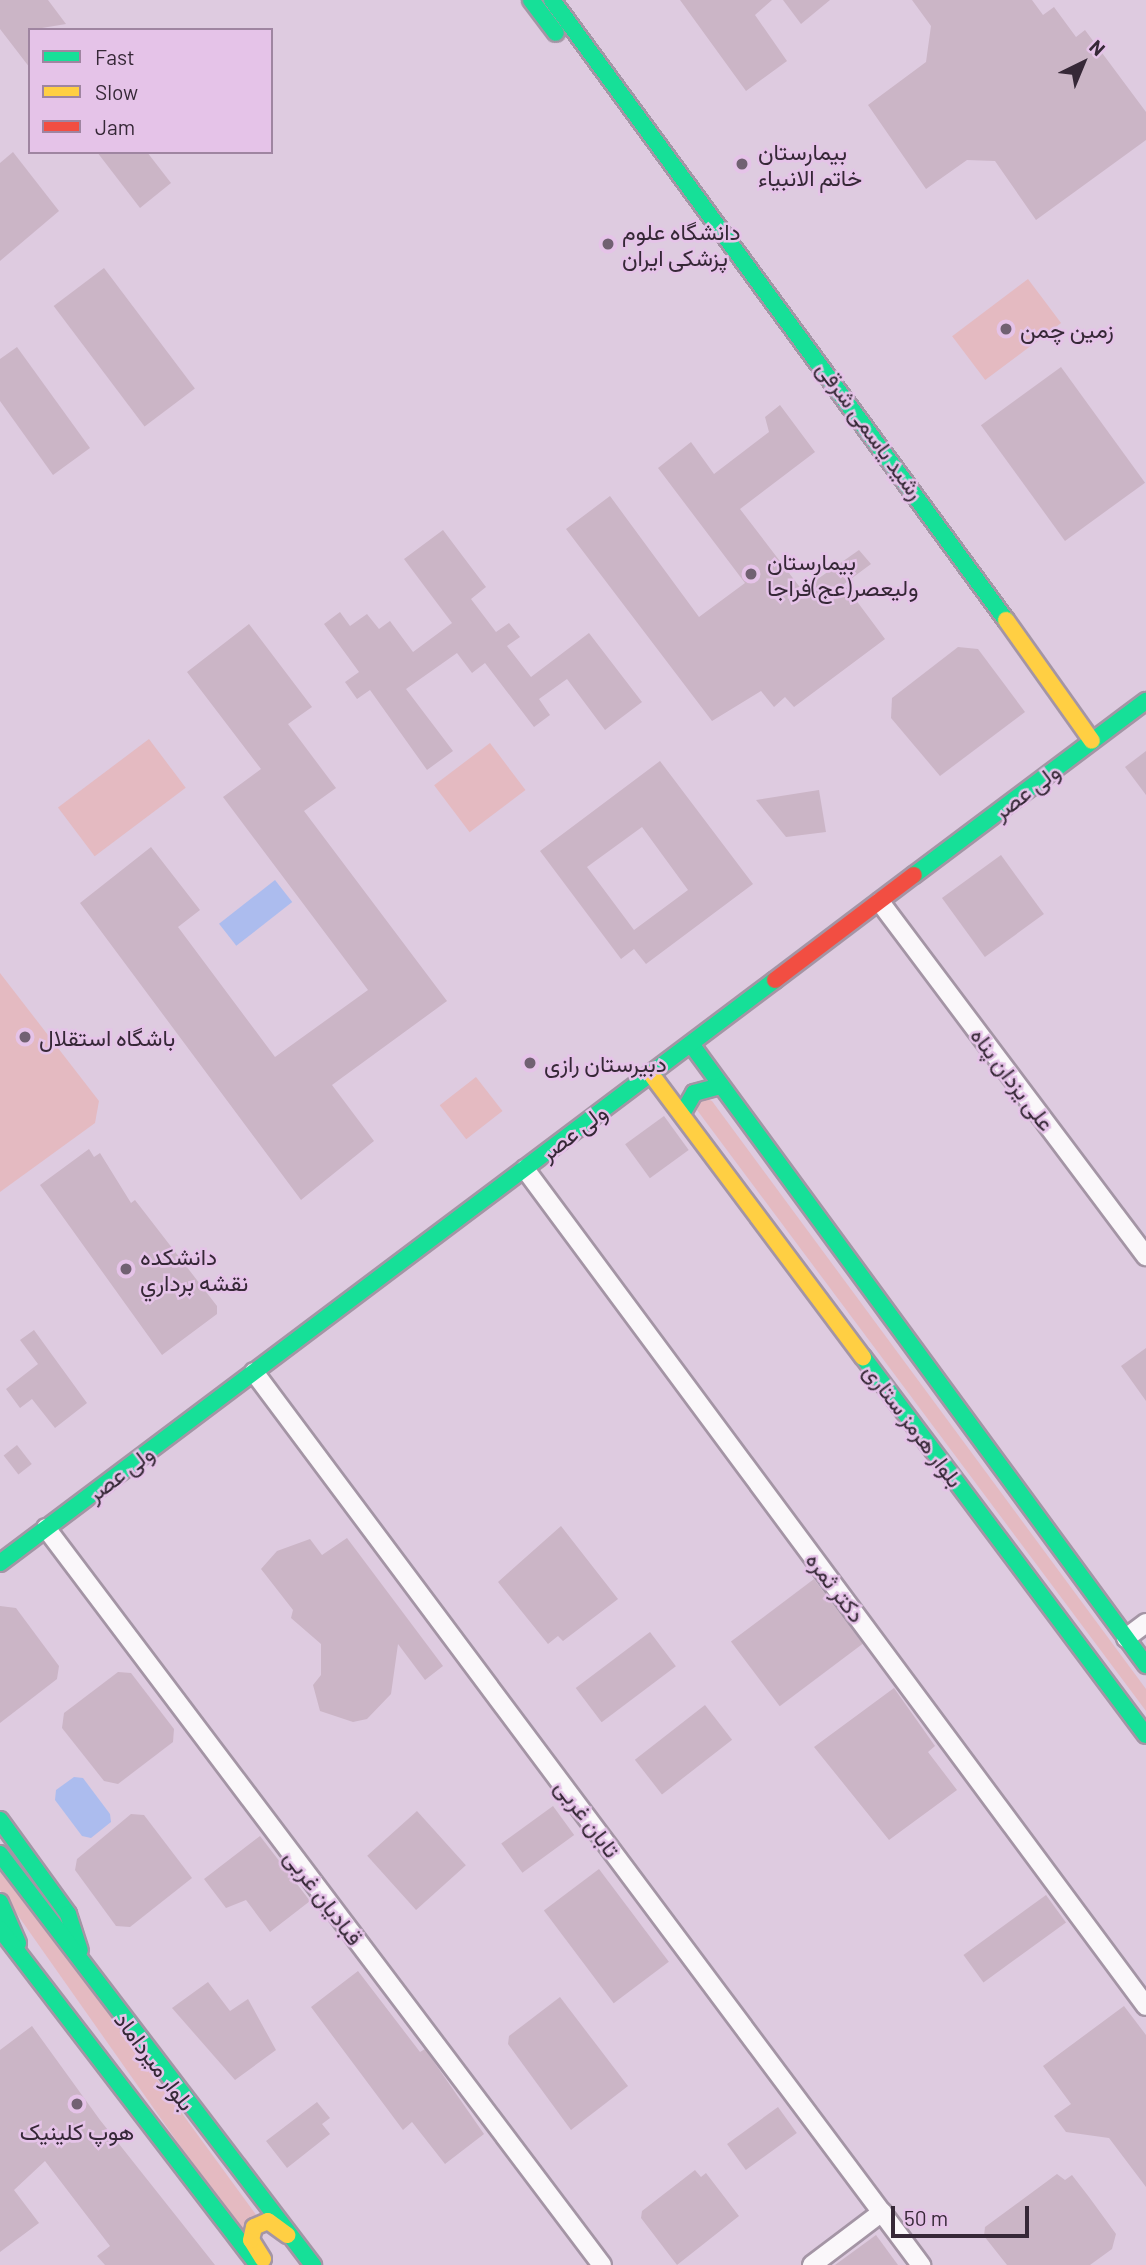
<!DOCTYPE html>
<html>
<head>
<meta charset="utf-8">
<style>
	body { margin:0 }
	#map { position:relative; width:1146px; height:2265px; overflow:hidden; background:#decbe0; font-family:Barlow,Vazirmatn,sans-serif }
	div>[style] { position:absolute }
	.green>* { inset:0; background:#e4bac1; transform-origin:0 0 }
	.water>* { inset:0; background:#acbcee; transform-origin:0 0 }
	.building>* { inset:0; background:#cbb5c6; transform-origin:0 0 }
	.roads { filter:drop-shadow(2px 0 #a495a5) drop-shadow(-2px 0 #a495a5) drop-shadow(0 2px #a495a5) drop-shadow(0 -2px #a495a5) }
	.street>* { height:18px; margin:-9px; padding:0 9px; transform-origin:9px; border-radius:9px; background:#faf7fa }
	.fast>* { height:16px; margin:-8px; padding:0 8px; transform-origin:8px; border-radius:8px; background:#16e098 }
	.slow>* { height:16px; margin:-8px; padding:0 8px; transform-origin:8px; border-radius:8px; background:#ffcf43 }
	.jam>* { height:16px; margin:-8px; padding:0 8px; transform-origin:8px; border-radius:8px; background:#f24e42 }
	.dots>* { width:19px; height:19px; translate:-50% -50%; box-sizing:border-box; border:4px solid #e5c3e8; border-radius:50% }
	span { translate:-50% -50%; white-space:nowrap; text-align:center; line-height:1.15; -webkit-text-stroke:5px #e5c3e8; paint-order:stroke }
	.poi-label { font-size:23px; color:#362837 }
	.left { translate:0 -50%; text-align:left }
	.street-label { font-size:23px; color:#362837 }
	.legend { position:absolute; left:28px; top:28px; width:245px; height:126px; box-sizing:border-box; background:#e5c3e8; border:2px solid #9f85a1; margin:0; padding:9px 12px; list-style:none; font-size:21px; color:#362837 }
	.legend li { display:flex; align-items:center; gap:14px; height:35px }
	.legend b { width:35px; border:2px solid #9f85a1 }
	.north { position:absolute; left:1048px; top:28px; width:70px; height:70px; -webkit-text-stroke:5px #e5c3e8; paint-order:stroke; rotate:43deg; font-size:19px; font-weight:700; line-height:28px; text-align:center; color:#362837 }
	.north::after { content:''; display:block; margin:auto; width:24px; height:32px; background:#362837; clip-path:polygon(50% 0,100% 100%,50% 72%,0 100%) }
	.scale { position:absolute; left:891px; top:2206px; width:138px; height:32px; box-sizing:border-box; border:4px solid #362837; border-top:0; padding-left:9px; font-size:21px; line-height:24px; white-space:nowrap; color:#362837; -webkit-text-stroke:5px #e5c3e8; paint-order:stroke }
</style>
</head>
<body>
<div id="map">
	<div class="green">
		<i style="left:1028px;top:279px;width:55px;height:95px;rotate:53deg"></i>
		<i style="left:149px;top:739px;width:61px;height:114px;rotate:53deg"></i>
		<i style="left:490px;top:743px;width:59px;height:70px;rotate:53deg"></i>
		<i style="clip-path:polygon(0 973px,99px 1101px,95px 1123px,0 1192px)"></i>
		<i style="left:476px;top:1077px;width:43px;height:46px;rotate:52deg"></i>
		<i style="clip-path:polygon(702px 1097px,712px 1101px,1146px 1689px,1146px 1711px,697px 1110px)"></i>
		<i style="clip-path:polygon(0 1864px,257px 2216px,240px 2231px,0 1890px)"></i>
	</div>
	<div class="water">
		<i style="left:275px;top:880px;width:28px;height:71px;rotate:52deg"></i>
		<i style="clip-path:polygon(74px 1777px,83px 1778px,110px 1814px,111px 1822px,91px 1838px,82px 1836px,55px 1800px,56px 1790px)"></i>
	</div>
	<div class="building">
		<i style="clip-path:polygon(0 0,48px 0,66px 24px,30px 30px,30px 68px,0 29px)"></i>
		<i style="clip-path:polygon(680px 0,772px 0,755px 15px,787px 61px,746px 91px)"></i>
		<i style="clip-path:polygon(783px 0,830px 0,801px 24px)"></i>
		<i style="clip-path:polygon(912px 0,1032px 0,1043px 15px,1054px 7px,1076px 37px,1085px 30px,1146px 112px,1146px 140px,1036px 220px,995px 161px,967px 160px,926px 189px,868px 105px,926px 62px,931px 26px)"></i>
		<i style="clip-path:polygon(13px 152px,59px 211px,0 261px,0 163px)"></i>
		<i style="clip-path:polygon(97px 152px,147px 152px,171px 183px,140px 208px)"></i>
		<i style="left:104px;top:268px;width:151px;height:63px;rotate:53deg"></i>
		<i style="clip-path:polygon(17px 347px,90px 448px,53px 475px,0 401px,0 359px)"></i>
		<i style="left:1061px;top:367px;width:143px;height:99px;rotate:54deg"></i>
		<i style="clip-path:polygon(780px 405px,815px 452px,740px 509px,802px 590px,859px 550px,871px 564px,844px 584px,885px 639px,794px 707px,785px 697px,774px 707px,761px 691px,712px 721px,566px 529px,610px 496px,699px 617px,745px 583px,658px 468px,691px 442px,714px 474px,769px 432px,765px 417px)"></i>
		<i style="clip-path:polygon(443px 530px,486px 587px,471px 599px,496px 632px,509px 623px,520px 637px,507px 646px,531px 677px,589px 633px,642px 702px,605px 730px,567px 679px,539px 699px,550px 715px,534px 727px,485px 663px,472px 673px,457px 653px,406px 689px,453px 751px,427px 770px,370px 690px,357px 699px,345px 682px,359px 672px,324px 624px,340px 612px,350px 626px,367px 614px,379px 629px,390px 621px,413px 652px,452px 623px,404px 559px)"></i>
		<i style="clip-path:polygon(249px 624px,312px 707px,288px 724px,336px 788px,304px 811px,447px 1001px,332px 1085px,374px 1141px,301px 1200px,80px 903px,151px 847px,200px 910px,178px 927px,275px 1057px,368px 990px,223px 797px,261px 769px,187px 672px)"></i>
		<i style="clip-path:polygon(958px 647px,978px 649px,1025px 712px,940px 776px,891px 718px,892px 698px)"></i>
		<i style="clip-path:polygon(1146px 751px,1146px 795px,1125px 767px)"></i>
		<i style="clip-path:polygon(evenodd,660px 761px,753px 884px,646px 964px,634px 949px,621px 959px,540px 851px,660px 761px,642px 827px,688px 890px,634px 930px,587px 867px,642px 827px)"></i>
		<i style="clip-path:polygon(819px 790px,826px 832px,786px 837px,756px 800px)"></i>
		<i style="left:1001px;top:855px;width:73px;height:73px;rotate:54deg"></i>
		<i style="left:664px;top:1116px;width:42px;height:48px;rotate:54deg"></i>
		<i style="clip-path:polygon(89px 1149px,94px 1157px,100px 1153px,131px 1203px,135px 1200px,217px 1306px,217px 1314px,162px 1355px,40px 1185px)"></i>
		<i style="clip-path:polygon(34px 1330px,87px 1403px,55px 1428px,32px 1399px,20px 1408px,6px 1389px,38px 1364px,20px 1340px)"></i>
		<i style="clip-path:polygon(1146px 1348px,1146px 1401px,1121px 1366px)"></i>
		<i style="left:17px;top:1445px;width:24px;height:17px;rotate:52deg"></i>
		<i style="clip-path:polygon(561px 1526px,618px 1599px,563px 1641px,558px 1636px,548px 1644px,498px 1582px)"></i>
		<i style="clip-path:polygon(347px 1538px,443px 1666px,425px 1680px,398px 1644px,391px 1694px,367px 1719px,353px 1722px,320px 1711px,313px 1685px,321px 1675px,321px 1644px,291px 1618px,293px 1610px,261px 1569px,277px 1551px,310px 1539px,322px 1555px)"></i>
		<i style="left:814px;top:1579px;width:81px;height:104px;rotate:53deg"></i>
		<i style="clip-path:polygon(0 1606px,16px 1608px,59px 1666px,57px 1679px,0 1723px)"></i>
		<i style="left:650px;top:1632px;width:43px;height:93px;rotate:53deg"></i>
		<i style="clip-path:polygon(118px 1672px,131px 1673px,174px 1729px,173px 1742px,118px 1784px,104px 1781px,62px 1728px,64px 1713px)"></i>
		<i style="clip-path:polygon(894px 1688px,935px 1746px,928px 1752px,957px 1790px,889px 1840px,814px 1747px)"></i>
		<i style="left:705px;top:1705px;width:44px;height:89px;rotate:52deg"></i>
		<i style="left:553px;top:1806px;width:36px;height:64px;rotate:54deg"></i>
		<i style="left:417px;top:1811px;width:73px;height:67px;rotate:48deg"></i>
		<i style="clip-path:polygon(131px 1814px,144px 1815px,192px 1878px,130px 1927px,116px 1926px,75px 1870px,77px 1859px)"></i>
		<i style="clip-path:polygon(260px 1836px,310px 1901px,270px 1932px,246px 1900px,226px 1908px,204px 1879px)"></i>
		<i style="left:599px;top:1869px;width:116px;height:69px;rotate:53deg"></i>
		<i style="left:1046px;top:1895px;width:34px;height:102px;rotate:54deg"></i>
		<i style="clip-path:polygon(358px 1971px,420px 2052px,425px 2049px,484px 2134px,445px 2164px,412px 2122px,403px 2130px,311px 2007px)"></i>
		<i style="clip-path:polygon(208px 1982px,230px 2011px,248px 1999px,276px 2050px,235px 2080px,172px 2008px)"></i>
		<i style="clip-path:polygon(560px 1997px,628px 2086px,571px 2130px,508px 2044px,509px 2036px)"></i>
		<i style="clip-path:polygon(1124px 2006px,1146px 2035px,1146px 2187px,1109px 2138px,1066px 2132px,1054px 2116px,1071px 2104px,1043px 2066px)"></i>
		<i style="clip-path:polygon(32px 2026px,100px 2120px,215px 2265px,105px 2265px,97px 2256px,110px 2246px,45px 2161px,14px 2190px,39px 2223px,0 2252px,0 2050px)"></i>
		<i style="clip-path:polygon(317px 2102px,330px 2118px,322px 2124px,330px 2134px,287px 2168px,266px 2141px)"></i>
		<i style="left:778px;top:2107px;width:32px;height:63px;rotate:54deg"></i>
		<i style="clip-path:polygon(695px 2170px,701px 2177px,706px 2173px,739px 2216px,677px 2265px,641px 2218px,642px 2211px)"></i>
		<i style="clip-path:polygon(1057px 2174px,1065px 2180px,1072px 2175px,1089px 2197px,1116px 2234px,1112px 2249px,1090px 2265px,1007px 2265px,984px 2236px,985px 2227px)"></i>
		<i style="clip-path:polygon(876px 2235px,898px 2265px,835px 2265px)"></i>
	</div>
	<div class="roads">
		<div class="street">
			<i style="left:880px;top:902px;width:443px;rotate:53.1deg"></i>
			<i style="left:525px;top:1169px;width:1042px;rotate:53.43deg"></i>
			<i style="left:254px;top:1372px;width:1115px;rotate:53.24deg"></i>
			<i style="left:46px;top:1528px;width:923px;rotate:52.97deg"></i>
			<i style="left:1126px;top:1638px;width:25px;rotate:-37deg"></i>
			<i style="left:812px;top:2265px;width:88px;rotate:-37.1deg"></i>
		</div>
		<div class="fast">
			<i style="left:531px;top:0;width:41px;rotate:52.9deg"></i>
			<i style="left:552px;top:0;width:768px;rotate:53.79deg"></i>
			<i style="left:914px;top:875px;width:290px;rotate:-36.9deg"></i>
			<i style="left:691px;top:1044px;width:770px;rotate:53.77deg"></i>
			<i style="left:682px;top:1114px;width:24px;rotate:-60deg"></i>
			<i style="left:694px;top:1093px;width:28px;rotate:-15deg"></i>
			<i style="left:863px;top:1357px;width:472px;rotate:53.2deg"></i>
			<i style="left:0;top:1563px;width:970px;rotate:-36.95deg"></i>
			<i style="left:0;top:1820px;width:116px;rotate:54.1deg"></i>
			<i style="left:68px;top:1914px;width:38px;rotate:72deg"></i>
			<i style="left:0;top:1854px;width:517px;rotate:52.71deg"></i>
			<i style="left:0;top:1902px;width:45px;rotate:66.3deg"></i>
			<i style="left:0;top:1929px;width:424px;rotate:52.5deg"></i>
		</div>
		<div class="slow">
			<i style="left:1006px;top:620px;width:148px;rotate:54.6deg"></i>
			<i style="left:651px;top:1074px;width:354px;rotate:53.2deg"></i>
			<i style="left:263px;top:2259px;width:22px;rotate:-122deg"></i>
			<i style="left:251px;top:2240px;width:13px;rotate:-77deg"></i>
			<i style="left:254px;top:2227px;width:15px;rotate:-23deg"></i>
			<i style="left:268px;top:2221px;width:24px;rotate:36deg"></i>
		</div>
		<div class="jam">
			<i style="left:775px;top:980px;width:174px;rotate:-37.1deg"></i>
		</div>
	</div>
	<div class="dots">
		<i style="left:742px;top:164px;background:#716172"></i>
		<i style="left:608px;top:244px;background:#716172"></i>
		<i style="left:1006px;top:329px;background:#716172"></i>
		<i style="left:751px;top:574px;background:#716172"></i>
		<i style="left:25px;top:1037px;background:#716172"></i>
		<i style="left:530px;top:1063px;background:#716172"></i>
		<i style="left:126px;top:1269px;background:#716172"></i>
		<i style="left:77px;top:2104px;background:#716172"></i>
	</div>
	<div class="poi-label">
		<span class="left" style="left:758px;top:164px">بیمارستان<br>خاتم الانبیاء</span>
		<span class="left" style="left:622px;top:244px">دانشگاه علوم<br>پزشکی ایران</span>
		<span class="left" style="left:1020px;top:329px">زمین چمن</span>
		<span class="left" style="left:767px;top:574px">بیمارستان<br>ولیعصر(عج)فراجا</span>
		<span class="left" style="left:39px;top:1037px">باشگاه استقلال</span>
		<span class="left" style="left:544px;top:1063px">دبیرستان رازی</span>
		<span class="left" style="left:140px;top:1269px">دانشكده<br>نقشه برداري</span>
		<span style="left:77px;top:2131px">هوپ کلینیک</span>
	</div>
	<div class="street-label">
		<span style="left:871px;top:430px;rotate:54deg">رشید یاسمی شرقی</span>
		<span style="left:1026px;top:791px;rotate:-37deg">ولی عصر</span>
		<span style="left:1013px;top:1079px;rotate:53deg">علی یزدان پناه</span>
		<span style="left:573px;top:1132px;rotate:-37deg">ولی عصر</span>
		<span style="left:914px;top:1425px;rotate:53deg">بلوار هرمز ستاری</span>
		<span style="left:120px;top:1473px;rotate:-37deg">ولی عصر</span>
		<span style="left:836px;top:1587px;rotate:53deg">دکتر ثمره</span>
		<span style="left:588px;top:1818px;rotate:53deg">تابان غربی</span>
		<span style="left:324px;top:1897px;rotate:53deg">قبادیان غربی</span>
		<span style="left:155px;top:2061px;rotate:53deg">بلوار میرداماد</span>
	</div>
	<ul class="legend">
	<li><b style="height:9px;background:#16e098"></b>Fast</li>
	<li><b style="height:9px;background:#ffcf43"></b>Slow</li>
	<li><b style="height:9px;background:#f24e42"></b>Jam</li>
	</ul>
	<div class="north">N</div>
	<div class="scale">50 m</div>
</div>
</body>
</html>
